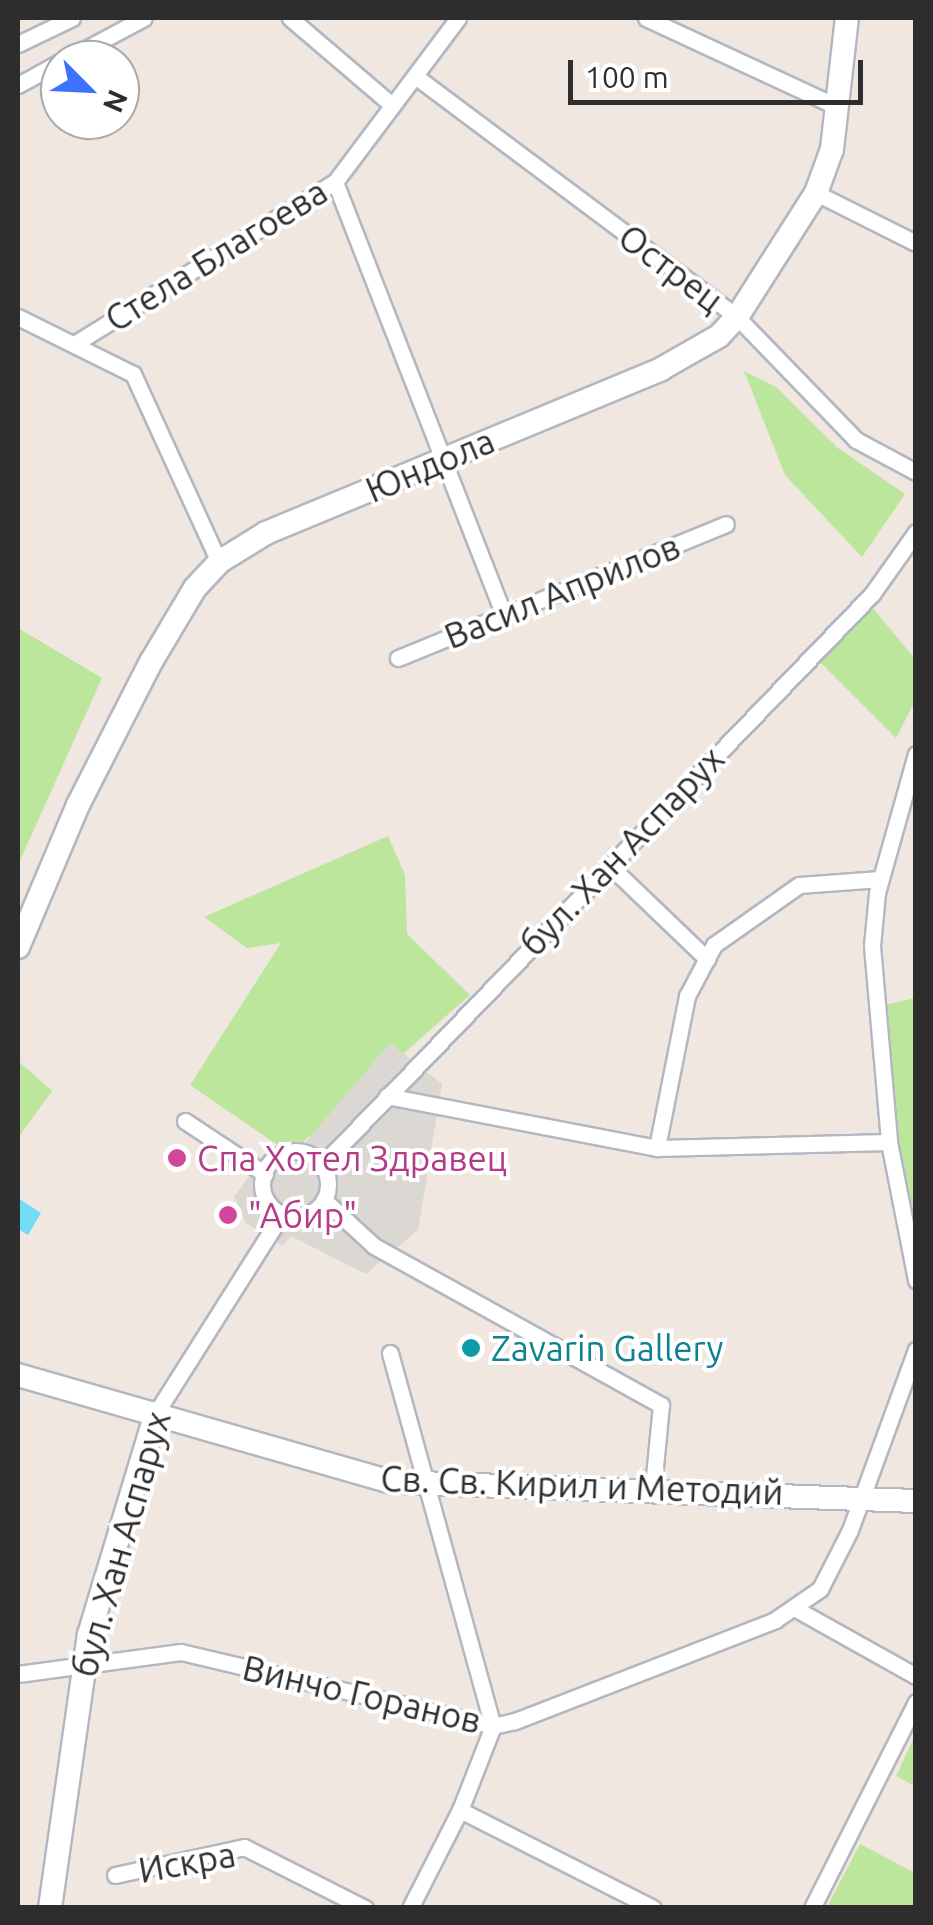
<!DOCTYPE html>
<html>
<head>
<meta charset="utf-8">
<style>
	body { margin:0 }
	#map { position:relative; width:933px; height:1925px; overflow:hidden; background:#efe7e0; font-family:Ubuntu,sans-serif }
	div>[style] { position:absolute }
	.green>* { inset:0; background:#bbe69b }
	.plaza>* { inset:0; background:#dbd7d3 }
	.water>* { inset:0; background:#71dcf3 }
	.roads { filter:drop-shadow(2px 0 #b3b7c1) drop-shadow(-2px 0 #b3b7c1) drop-shadow(0 2px #b3b7c1) drop-shadow(0 -2px #b3b7c1) }
	.street>* { height:15px; margin:-7.5px; padding:0 7.5px; transform-origin:7.5px; border-radius:7.5px; background:#fff }
	.street>.ring { margin:-7.5px; padding:0; box-sizing:content-box; background:none; border:15px solid #fff; border-radius:50% }
	.secondary>* { height:22px; margin:-11px; padding:0 11px; transform-origin:11px; border-radius:11px; background:#fff }
	.dots>* { width:28px; height:28px; translate:-50% -50%; box-sizing:border-box; border:5px solid #fff; border-radius:50% }
	span { translate:-50% -50%; white-space:nowrap; text-align:center; line-height:1.15; -webkit-text-stroke:8px #fff; paint-order:stroke }
	.street-label { font-size:35px; color:#2d2d2d }
	.hotel-label { font-size:35px; color:#b23c85 }
	.left { translate:0 -50%; text-align:left }
	.culture-label { font-size:35px; color:#0d838f }
	.frame { position:absolute; inset:0; border:20px solid #2d2d2d; pointer-events:none }
	.north { position:absolute; left:40px; top:40px; width:100px; height:100px; box-sizing:border-box; background:#fff; border:2px solid #ababab; border-radius:50%; rotate:114deg; font-size:28px; font-weight:700; line-height:40px; text-align:center; color:#2d2d2d }
	.north::after { content:''; display:block; margin:auto; width:35px; height:45px; background:#3d72ff; clip-path:polygon(50% 0,100% 100%,50% 72%,0 100%) }
	.scale { position:absolute; left:568px; top:60px; width:295px; height:45px; box-sizing:border-box; border:5px solid #2d2d2d; border-top:0; padding-left:12px; font-size:30px; line-height:35px; white-space:nowrap; color:#2d2d2d; -webkit-text-stroke:8px #fff; paint-order:stroke }
</style>
</head>
<body>
<div id="map">
	<div class="green">
		<i style="clip-path:polygon(744px 371px,776px 387px,838px 448px,905px 494px,862px 557px,785px 475px)"></i>
		<i style="clip-path:polygon(871px 606px,915px 659px,915px 701px,896px 738px,818px 660px)"></i>
		<i style="clip-path:polygon(18px 628px,102px 678px,18px 865px)"></i>
		<i style="clip-path:polygon(388px 836px,405px 875px,407px 934px,470px 995px,303px 1142px,279px 1146px,190px 1085px,281px 943px,247px 948px,204px 917px)"></i>
		<i style="clip-path:polygon(915px 998px,915px 1212px,903px 1216px,876px 1007px)"></i>
		<i style="clip-path:polygon(18px 1061px,52px 1091px,18px 1138px)"></i>
		<i style="clip-path:polygon(915px 1736px,916px 1786px,915px 1786px,896px 1776px)"></i>
		<i style="clip-path:polygon(860px 1844px,915px 1873px,915px 1907px,827px 1907px)"></i>
	</div>
	<div class="plaza">
		<i style="clip-path:polygon(390px 1043px,442px 1084px,418px 1230px,366px 1274px,291px 1236px,282px 1246px,246px 1223px,234px 1197px,269px 1149px,303px 1145px)"></i>
	</div>
	<div class="water">
		<i style="clip-path:polygon(18px 1198px,41px 1213px,28px 1235px,18px 1229px)"></i>
	</div>
	<div class="roads">
		<div class="street">
			<i style="left:290px;top:18px;width:134px;rotate:40.5deg"></i>
			<i style="left:646px;top:18px;width:212px;rotate:24.9deg"></i>
			<i style="left:18px;top:44px;width:60px;rotate:-25.7deg"></i>
			<i style="left:65px;top:60px;width:89px;rotate:-28deg"></i>
			<i style="left:415px;top:76px;width:402px;rotate:36.8deg"></i>
			<i style="left:737px;top:317px;width:171px;rotate:45.9deg"></i>
			<i style="left:856px;top:440px;width:68px;rotate:28.1deg"></i>
			<i style="left:18px;top:85px;width:48px;rotate:-28.7deg"></i>
			<i style="left:335px;top:182px;width:465px;rotate:68.7deg"></i>
			<i style="left:816px;top:193px;width:112px;rotate:26.6deg"></i>
			<i style="left:18px;top:317px;width:128px;rotate:26.4deg"></i>
			<i style="left:133px;top:374px;width:207px;rotate:65.4deg"></i>
			<i style="left:76px;top:343px;width:305px;rotate:-31.9deg"></i>
			<i style="left:335px;top:182px;width:205px;rotate:-53.1deg"></i>
			<i style="left:398px;top:658px;width:354px;rotate:-22.2deg"></i>
			<i style="left:916px;top:754px;width:144px;rotate:105.7deg"></i>
			<i style="left:877px;top:893px;width:53px;rotate:95.4deg"></i>
			<i style="left:872px;top:946px;width:197px;rotate:85deg"></i>
			<i style="left:889px;top:1142px;width:141px;rotate:78.9deg"></i>
			<i style="left:609px;top:865px;width:136px;rotate:43.8deg"></i>
			<i style="left:880px;top:879px;width:81px;rotate:175.8deg"></i>
			<i style="left:799px;top:885px;width:104px;rotate:144.8deg"></i>
			<i style="left:714px;top:945px;width:58px;rotate:117.9deg"></i>
			<i style="left:687px;top:996px;width:155px;rotate:101.2deg"></i>
			<i style="left:657px;top:1148px;width:232px;rotate:-1.5deg"></i>
			<i style="left:387px;top:1096px;width:275px;rotate:10.9deg"></i>
			<i style="left:185px;top:1121px;width:96px;rotate:33.5deg"></i>
			<i class="ring" style="left:262px;top:1151px;width:51px;height:51px"></i>
			<i style="left:322px;top:1165px;width:793px;rotate:-46.07deg"></i>
			<i style="left:872px;top:594px;width:76px;rotate:-54.6deg"></i>
			<i style="left:324px;top:1200px;width:68px;rotate:42.6deg"></i>
			<i style="left:374px;top:1246px;width:328px;rotate:29deg"></i>
			<i style="left:661px;top:1405px;width:82px;rotate:95.6deg"></i>
			<i style="left:390px;top:1353px;width:387px;rotate:74.6deg"></i>
			<i style="left:493px;top:1726px;width:90px;rotate:111.4deg"></i>
			<i style="left:460px;top:1810px;width:110px;rotate:117deg"></i>
			<i style="left:156px;top:1413px;width:236px;rotate:-57.7deg"></i>
			<i style="left:796px;top:1609px;width:137px;rotate:29.2deg"></i>
			<i style="left:18px;top:1674px;width:164px;rotate:-7.7deg"></i>
			<i style="left:181px;top:1652px;width:321px;rotate:13.3deg"></i>
			<i style="left:493px;top:1726px;width:23px;rotate:-13deg"></i>
			<i style="left:515px;top:1721px;width:279px;rotate:-21.2deg"></i>
			<i style="left:775px;top:1620px;width:55px;rotate:-34.6deg"></i>
			<i style="left:820px;top:1589px;width:66px;rotate:-63deg"></i>
			<i style="left:850px;top:1530px;width:192px;rotate:-69.9deg"></i>
			<i style="left:460px;top:1810px;width:216px;rotate:26.9deg"></i>
			<i style="left:115px;top:1875px;width:132px;rotate:-12.2deg"></i>
			<i style="left:244px;top:1847px;width:136px;rotate:26.8deg"></i>
			<i style="left:812px;top:1908px;width:231px;rotate:-63.2deg"></i>
		</div>
		<div class="secondary">
			<i style="left:18px;top:947px;width:154px;rotate:-67.1deg"></i>
			<i style="left:78px;top:805px;width:161px;rotate:-63deg"></i>
			<i style="left:151px;top:662px;width:86px;rotate:-59.3deg"></i>
			<i style="left:195px;top:588px;width:35px;rotate:-47deg"></i>
			<i style="left:219px;top:562px;width:55px;rotate:-31.7deg"></i>
			<i style="left:266px;top:533px;width:428px;rotate:-22.5deg"></i>
			<i style="left:661px;top:369px;width:67px;rotate:-29.6deg"></i>
			<i style="left:719px;top:336px;width:26px;rotate:-47deg"></i>
			<i style="left:737px;top:317px;width:147px;rotate:-57.5deg"></i>
			<i style="left:816px;top:193px;width:47px;rotate:-70deg"></i>
			<i style="left:832px;top:149px;width:132px;rotate:-83.5deg"></i>
			<i style="left:18px;top:1375px;width:389px;rotate:16deg"></i>
			<i style="left:392px;top:1482px;width:524px;rotate:2.08deg"></i>
			<i style="left:50px;top:1908px;width:276px;rotate:-81.9deg"></i>
			<i style="left:89px;top:1635px;width:232px;rotate:-73.2deg"></i>
		</div>
	</div>
	<div class="dots">
		<i style="left:177px;top:1158px;background:#d1479c"></i>
		<i style="left:228px;top:1215px;background:#d1479c"></i>
		<i style="left:471px;top:1348px;background:#0f9aa8"></i>
	</div>
	<div class="street-label">
		<span style="left:216px;top:255px;rotate:-32deg">Стела Благоева</span>
		<span style="left:671px;top:268px;rotate:37deg">Острец</span>
		<span style="left:430px;top:465px;rotate:-23deg">Юндола</span>
		<span style="left:562px;top:591px;rotate:-22deg">Васил Априлов</span>
		<span style="left:622px;top:851px;rotate:-46deg">бул. Хан Аспарух</span>
		<span style="left:582px;top:1485px;rotate:2deg">Св. Св. Кирил и Методий</span>
		<span style="left:121px;top:1544px;rotate:-74deg">бул. Хан Аспарух</span>
		<span style="left:362px;top:1694px;rotate:13deg">Винчо Горанов</span>
		<span style="left:187px;top:1862px;rotate:-10deg">Искра</span>
	</div>
	<div class="hotel-label">
		<span class="left" style="left:197px;top:1158px">Спа Хотел Здравец</span>
		<span class="left" style="left:248px;top:1215px">"Абир"</span>
	</div>
	<div class="culture-label">
		<span class="left" style="left:491px;top:1348px">Zavarin Gallery</span>
	</div>
	<div class="frame"></div>
	<div class="north">N</div>
	<div class="scale">100 m</div>
</div>
</body>
</html>
